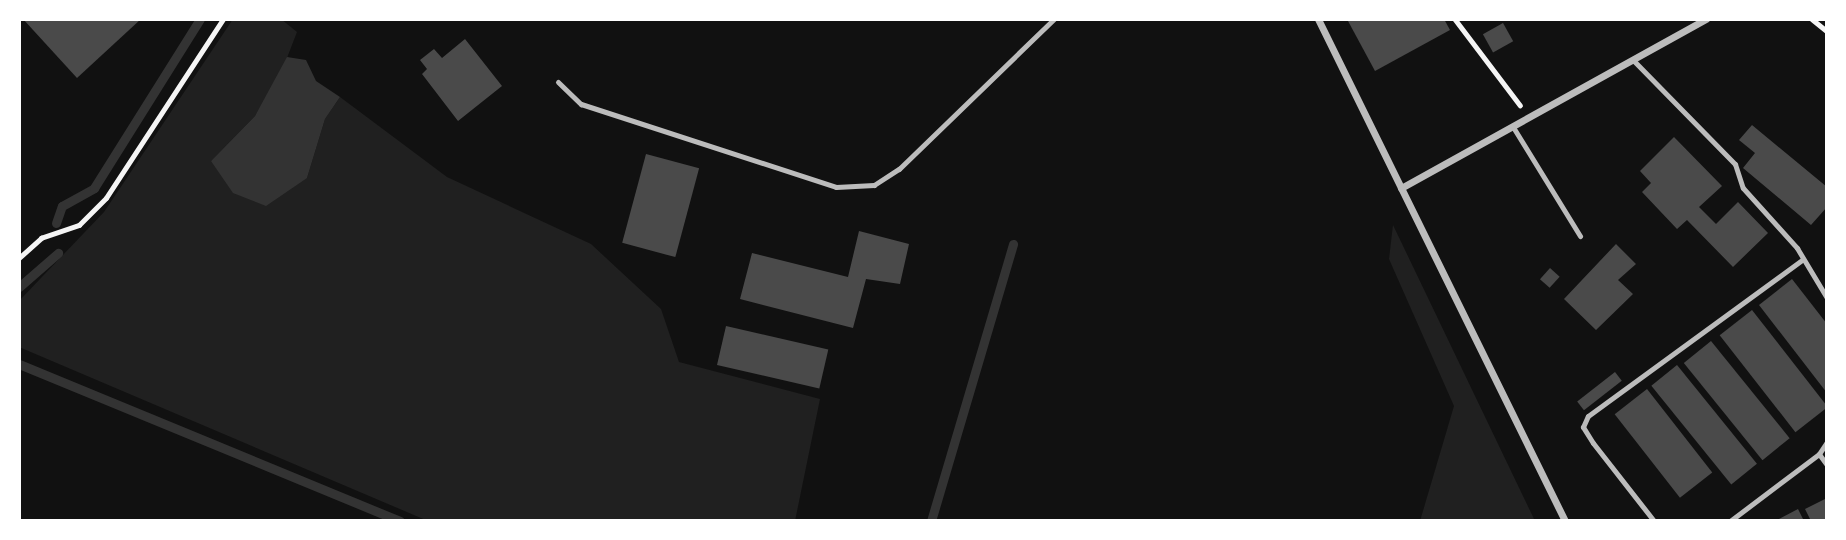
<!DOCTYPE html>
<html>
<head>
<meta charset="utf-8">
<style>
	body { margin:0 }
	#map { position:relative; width:1846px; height:540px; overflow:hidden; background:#111; font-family:"Exo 2",sans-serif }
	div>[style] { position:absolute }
	.green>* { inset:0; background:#202020 }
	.water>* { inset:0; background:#333 }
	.stream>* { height:9px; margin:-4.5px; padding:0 4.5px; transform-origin:4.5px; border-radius:4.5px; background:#333 }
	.building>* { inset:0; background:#4a4a4a; transform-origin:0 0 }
	.path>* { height:4.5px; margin:-2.25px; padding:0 2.25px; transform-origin:2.25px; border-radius:2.25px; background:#f5f5f5 }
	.service>* { height:5px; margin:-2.5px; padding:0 2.5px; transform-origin:2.5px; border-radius:2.5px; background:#bcbcbc }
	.minor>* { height:7px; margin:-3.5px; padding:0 3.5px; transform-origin:3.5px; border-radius:3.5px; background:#bcbcbc }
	span { translate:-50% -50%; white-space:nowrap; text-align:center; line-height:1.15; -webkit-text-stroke:5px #fff; paint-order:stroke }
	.frame { position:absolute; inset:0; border:21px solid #fff; pointer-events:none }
</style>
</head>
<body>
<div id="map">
	<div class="green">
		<i style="clip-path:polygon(233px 19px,281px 19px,297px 32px,280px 76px,255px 116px,211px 161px,307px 178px,325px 119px,340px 97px,447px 177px,591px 244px,661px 309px,679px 362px,820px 399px,795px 521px,428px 521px,19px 347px,19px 301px,104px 212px)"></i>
		<i style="clip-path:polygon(1393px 225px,1535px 521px,1420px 521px,1454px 406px,1389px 259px)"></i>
	</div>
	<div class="water">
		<i style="clip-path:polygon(287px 57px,306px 60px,316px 81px,340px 97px,325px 119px,307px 178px,266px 206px,233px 193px,211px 161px,255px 116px)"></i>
	</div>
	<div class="stream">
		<i style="left:56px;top:223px;width:18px;rotate:-71deg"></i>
		<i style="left:62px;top:206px;width:37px;rotate:-29deg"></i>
		<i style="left:94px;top:188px;width:199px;rotate:-57.9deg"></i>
		<i style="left:19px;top:287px;width:52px;rotate:-41.1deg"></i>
		<i style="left:19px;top:364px;width:412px;rotate:22.4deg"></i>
		<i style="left:931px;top:521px;width:289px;rotate:-73.5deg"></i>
	</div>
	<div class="building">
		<i style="clip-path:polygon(23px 19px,141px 19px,77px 78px)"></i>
		<i style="clip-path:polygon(1352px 19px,1444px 19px,1450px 30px,1375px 71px,1348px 21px)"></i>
		<i style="left:1503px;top:23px;width:21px;height:23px;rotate:61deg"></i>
		<i style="clip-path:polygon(465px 39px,502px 86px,458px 121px,422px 74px,427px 69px,420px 60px,434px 49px,442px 58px)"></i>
		<i style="clip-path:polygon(1752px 125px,1827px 187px,1827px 207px,1811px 225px,1743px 168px,1755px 153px,1739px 140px)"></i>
		<i style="clip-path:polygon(1674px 137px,1722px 186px,1699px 207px,1716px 224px,1738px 202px,1768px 233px,1733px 267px,1687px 220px,1677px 229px,1642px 192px,1651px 183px,1640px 171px)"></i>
		<i style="left:646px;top:154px;width:55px;height:92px;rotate:15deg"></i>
		<i style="clip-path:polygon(859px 231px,909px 244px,900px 284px,866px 279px,853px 328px,740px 299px,752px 253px,848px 277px)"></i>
		<i style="clip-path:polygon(1616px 244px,1636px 264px,1618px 280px,1633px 294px,1596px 330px,1564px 299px)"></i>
		<i style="left:1550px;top:268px;width:13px;height:15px;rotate:42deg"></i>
		<i style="clip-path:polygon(1792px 279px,1827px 324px,1827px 393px,1759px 305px)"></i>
		<i style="left:1752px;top:310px;width:123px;height:41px;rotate:52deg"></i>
		<i style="left:726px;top:326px;width:105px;height:40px;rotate:13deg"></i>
		<i style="left:1711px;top:341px;width:125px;height:35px;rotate:51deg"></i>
		<i style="left:1677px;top:365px;width:127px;height:33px;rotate:51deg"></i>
		<i style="left:1615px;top:372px;width:11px;height:48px;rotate:52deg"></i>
		<i style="left:1647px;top:389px;width:106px;height:41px;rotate:52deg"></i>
		<i style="clip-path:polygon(1827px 498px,1827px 521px,1811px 521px,1805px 509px)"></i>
		<i style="clip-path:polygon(1798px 509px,1804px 521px,1775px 521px)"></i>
	</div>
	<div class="path">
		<i style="left:1455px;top:19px;width:108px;rotate:52.9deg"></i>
		<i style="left:1812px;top:19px;width:19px;rotate:39deg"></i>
		<i style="left:19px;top:258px;width:30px;rotate:-42deg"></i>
		<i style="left:41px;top:238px;width:40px;rotate:-18.9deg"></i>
		<i style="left:79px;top:225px;width:38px;rotate:-45deg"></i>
		<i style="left:106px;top:198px;width:214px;rotate:-56.8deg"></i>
	</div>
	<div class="service">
		<i style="left:1633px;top:60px;width:146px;rotate:45.6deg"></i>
		<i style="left:1735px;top:164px;width:25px;rotate:72deg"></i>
		<i style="left:1743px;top:188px;width:81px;rotate:48deg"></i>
		<i style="left:1797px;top:248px;width:58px;rotate:59deg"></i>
		<i style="left:558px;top:82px;width:32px;rotate:44deg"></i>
		<i style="left:581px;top:104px;width:268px;rotate:18deg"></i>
		<i style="left:836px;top:187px;width:38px;rotate:-3deg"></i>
		<i style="left:874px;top:185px;width:30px;rotate:-33deg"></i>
		<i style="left:899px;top:169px;width:216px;rotate:-44.1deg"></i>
		<i style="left:1513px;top:127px;width:128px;rotate:58.4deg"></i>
		<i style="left:1827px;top:442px;width:14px;rotate:124deg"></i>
		<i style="left:1819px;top:454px;width:14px;rotate:54deg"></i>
		<i style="left:1654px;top:521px;width:99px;rotate:-128deg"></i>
		<i style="left:1593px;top:443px;width:19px;rotate:-122deg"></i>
		<i style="left:1583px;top:427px;width:12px;rotate:-66deg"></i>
		<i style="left:1588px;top:416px;width:266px;rotate:-36.1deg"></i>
		<i style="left:1730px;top:521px;width:111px;rotate:-37deg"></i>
	</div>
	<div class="minor">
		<i style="left:1318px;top:19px;width:559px;rotate:63.8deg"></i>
		<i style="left:1401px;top:188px;width:349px;rotate:-29deg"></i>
	</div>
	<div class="frame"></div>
</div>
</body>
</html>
